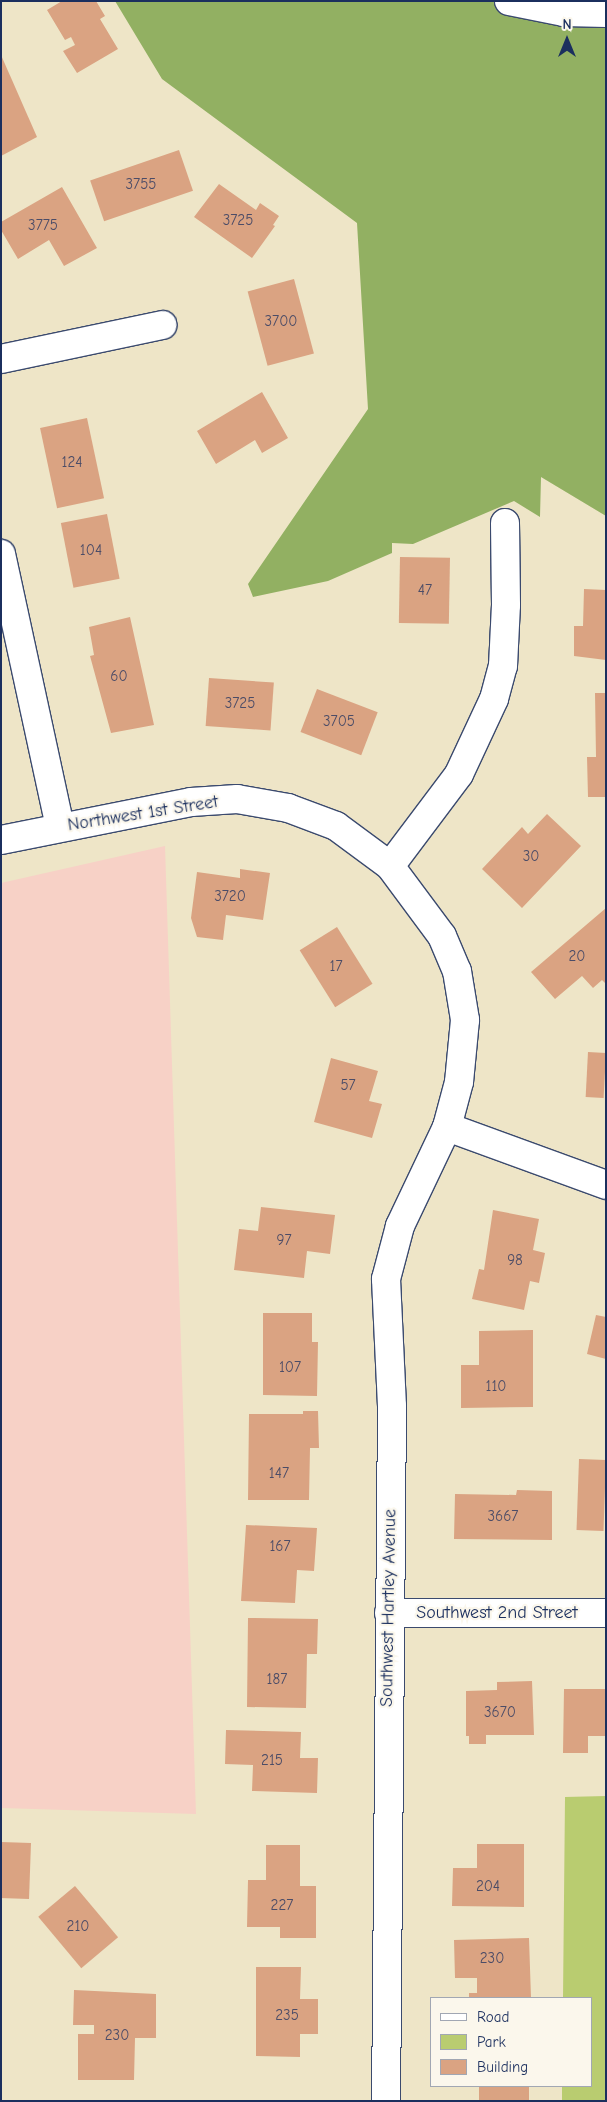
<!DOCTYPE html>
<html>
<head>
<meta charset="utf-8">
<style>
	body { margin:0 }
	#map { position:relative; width:607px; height:2102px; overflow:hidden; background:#eee5c7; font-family:"Comic Neue",sans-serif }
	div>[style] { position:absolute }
	.built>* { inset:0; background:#f7d1c6 }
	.green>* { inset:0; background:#b9cc70 }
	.forest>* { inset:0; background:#92b062 }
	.building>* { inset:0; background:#daa382; transform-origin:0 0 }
	.roads { filter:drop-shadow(1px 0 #3b4a6e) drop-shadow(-1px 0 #3b4a6e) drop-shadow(0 1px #3b4a6e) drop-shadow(0 -1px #3b4a6e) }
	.minor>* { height:28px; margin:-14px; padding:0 14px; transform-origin:14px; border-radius:14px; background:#fff }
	span { translate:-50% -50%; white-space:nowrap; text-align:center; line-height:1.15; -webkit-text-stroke:4.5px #fbf7ec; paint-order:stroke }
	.number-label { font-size:15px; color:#4b4c67 }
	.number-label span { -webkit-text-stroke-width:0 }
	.street-label { font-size:18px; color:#1b2f5e }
	.frame { position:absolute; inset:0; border:2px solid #1b2f5e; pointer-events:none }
	.legend { position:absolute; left:430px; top:1997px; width:162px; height:90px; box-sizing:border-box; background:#fbf7ec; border:1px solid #a1a7b3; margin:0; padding:6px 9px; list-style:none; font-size:15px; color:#1b2f5e }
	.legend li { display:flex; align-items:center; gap:10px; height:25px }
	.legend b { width:25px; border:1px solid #a1a7b3 }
	.north { position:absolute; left:542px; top:15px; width:50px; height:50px; -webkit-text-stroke:4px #fbf7ec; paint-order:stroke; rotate:0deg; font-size:14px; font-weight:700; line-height:20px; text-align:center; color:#1b2f5e }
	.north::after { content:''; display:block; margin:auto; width:18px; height:22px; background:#1b2f5e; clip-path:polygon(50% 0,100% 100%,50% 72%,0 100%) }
</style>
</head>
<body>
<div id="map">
	<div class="built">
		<i style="clip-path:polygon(165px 846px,196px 1814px,1px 1808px,1px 883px)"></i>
	</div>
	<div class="green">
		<i style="clip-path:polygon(606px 1796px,606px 2101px,562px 2101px,562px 2086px,591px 2086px,591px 1998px,563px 1998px,565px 1797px)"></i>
	</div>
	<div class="forest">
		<i style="clip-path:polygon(115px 1px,606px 1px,606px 516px,541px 477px,540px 517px,514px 501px,413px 544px,392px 543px,392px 553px,328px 581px,253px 597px,248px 584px,368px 409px,357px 223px,162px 79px)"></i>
	</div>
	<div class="building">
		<i style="clip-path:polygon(62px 1px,96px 1px,105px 16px,100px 19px,118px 49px,77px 73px,63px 51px,75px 45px,71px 37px,65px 40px,47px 10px)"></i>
		<i style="clip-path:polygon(1px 55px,37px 137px,1px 156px)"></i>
		<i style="left:179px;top:150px;width:43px;height:94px;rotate:71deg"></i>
		<i style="clip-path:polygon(219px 184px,256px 210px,260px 203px,279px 216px,273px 225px,275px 226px,252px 258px,194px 217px)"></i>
		<i style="clip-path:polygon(62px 187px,97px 248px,64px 266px,49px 240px,18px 259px,1px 230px,1px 222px)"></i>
		<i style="left:294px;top:279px;width:77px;height:48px;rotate:75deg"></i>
		<i style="clip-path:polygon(262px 392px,288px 438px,262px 453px,255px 440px,216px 464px,197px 431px)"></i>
		<i style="left:87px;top:418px;width:82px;height:48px;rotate:78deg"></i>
		<i style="left:107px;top:514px;width:66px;height:47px;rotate:79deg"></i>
		<i style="left:400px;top:557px;width:50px;height:66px;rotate:1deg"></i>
		<i style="clip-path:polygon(584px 589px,606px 590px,606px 660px,574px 656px,574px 626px,583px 626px)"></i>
		<i style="clip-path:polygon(130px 617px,154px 725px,111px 733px,90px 656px,94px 655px,89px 627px)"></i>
		<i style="left:209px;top:678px;width:65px;height:48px;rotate:4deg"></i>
		<i style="left:317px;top:689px;width:65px;height:46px;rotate:21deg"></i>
		<i style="clip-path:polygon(595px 693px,606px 693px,606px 797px,588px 797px,587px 757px,596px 757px)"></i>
		<i style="clip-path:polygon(547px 814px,581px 846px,522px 908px,482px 869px,522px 827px,528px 834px)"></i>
		<i style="clip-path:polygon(240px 869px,270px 873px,263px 920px,226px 915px,223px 940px,197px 937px,191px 918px,197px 872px,240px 878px)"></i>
		<i style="clip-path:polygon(606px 908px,606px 984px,602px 980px,593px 988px,582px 976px,555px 999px,531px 972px)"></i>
		<i style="left:337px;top:927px;width:67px;height:44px;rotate:58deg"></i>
		<i style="left:588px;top:1052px;width:18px;height:45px;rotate:3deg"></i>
		<i style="clip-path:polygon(331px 1058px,378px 1071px,369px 1101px,382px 1104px,372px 1138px,314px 1122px)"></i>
		<i style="clip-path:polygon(261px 1207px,335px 1215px,330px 1254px,307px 1251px,304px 1278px,234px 1270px,239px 1229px,258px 1231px)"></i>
		<i style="clip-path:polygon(493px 1210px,539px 1219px,533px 1250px,545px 1253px,539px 1283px,530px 1281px,524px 1310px,472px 1299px,479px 1269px,484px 1270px)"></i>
		<i style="clip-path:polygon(263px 1313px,312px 1313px,312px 1342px,318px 1342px,317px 1396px,263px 1395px)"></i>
		<i style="clip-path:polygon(596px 1315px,606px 1317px,606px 1359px,587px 1354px)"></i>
		<i style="clip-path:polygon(533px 1330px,533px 1407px,461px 1408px,461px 1365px,479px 1365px,479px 1331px)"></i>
		<i style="clip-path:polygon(303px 1411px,318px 1411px,319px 1448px,310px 1448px,309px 1500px,248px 1500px,249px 1414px,303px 1414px)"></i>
		<i style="left:579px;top:1459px;width:27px;height:71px;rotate:2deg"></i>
		<i style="clip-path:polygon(517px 1490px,552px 1491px,552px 1540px,454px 1539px,455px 1494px,516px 1495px)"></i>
		<i style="clip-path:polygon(246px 1525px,317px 1528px,314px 1571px,297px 1570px,295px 1603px,241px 1601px)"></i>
		<i style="clip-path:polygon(248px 1618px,318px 1619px,317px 1654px,307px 1654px,306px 1708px,247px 1707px)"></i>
		<i style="clip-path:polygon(532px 1681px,534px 1735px,486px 1735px,486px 1744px,469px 1744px,469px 1736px,466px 1736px,466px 1691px,497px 1690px,497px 1682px)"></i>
		<i style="clip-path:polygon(564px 1689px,606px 1689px,606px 1736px,588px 1736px,588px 1753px,563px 1753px)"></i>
		<i style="clip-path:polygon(226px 1730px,301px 1732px,300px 1758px,318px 1758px,317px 1793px,252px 1791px,253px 1765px,225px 1764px)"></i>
		<i style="left:1px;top:1842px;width:30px;height:56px;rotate:2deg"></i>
		<i style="clip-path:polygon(477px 1844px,524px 1844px,524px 1907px,452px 1906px,453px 1868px,477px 1868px)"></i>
		<i style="clip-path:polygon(266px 1845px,300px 1845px,300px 1886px,316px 1886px,316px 1938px,280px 1938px,280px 1927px,247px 1927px,248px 1880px,266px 1880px)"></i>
		<i style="left:75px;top:1886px;width:67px;height:48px;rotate:50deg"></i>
		<i style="clip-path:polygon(529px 1938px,531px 1998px,469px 1998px,469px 1993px,477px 1993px,477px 1978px,455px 1978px,454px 1940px)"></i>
		<i style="clip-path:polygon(256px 1967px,301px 1967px,300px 1999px,318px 1999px,318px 2034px,300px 2034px,300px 2057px,256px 2056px)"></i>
		<i style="clip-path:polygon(74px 1990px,156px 1994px,156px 2038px,135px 2038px,134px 2080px,78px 2080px,78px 2034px,94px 2034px,94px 2025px,73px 2025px)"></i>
		<i style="left:479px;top:2086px;width:50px;height:15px"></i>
	</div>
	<div class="roads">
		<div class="minor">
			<i style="left:509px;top:1px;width:56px;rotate:11.3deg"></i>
			<i style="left:564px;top:12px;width:42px;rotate:1.4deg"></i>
			<i style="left:1px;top:359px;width:165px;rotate:-11.9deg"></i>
			<i style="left:1px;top:554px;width:279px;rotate:77.8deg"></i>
			<i style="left:1px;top:840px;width:194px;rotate:-11.3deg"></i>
			<i style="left:191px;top:802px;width:46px;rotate:-3.7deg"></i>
			<i style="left:237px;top:799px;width:52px;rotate:10deg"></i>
			<i style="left:288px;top:808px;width:51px;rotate:20.6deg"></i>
			<i style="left:336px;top:826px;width:67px;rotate:36.5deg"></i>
			<i style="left:390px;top:866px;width:87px;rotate:53.4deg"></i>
			<i style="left:442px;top:936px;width:38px;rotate:67deg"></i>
			<i style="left:457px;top:971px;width:50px;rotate:80.7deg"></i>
			<i style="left:465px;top:1020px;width:62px;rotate:95.5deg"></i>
			<i style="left:459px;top:1082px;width:47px;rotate:104.9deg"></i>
			<i style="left:447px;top:1127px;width:110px;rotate:115.4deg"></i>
			<i style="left:400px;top:1226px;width:55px;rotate:104.8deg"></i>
			<i style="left:386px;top:1279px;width:127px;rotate:87.3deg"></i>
			<i style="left:392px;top:1406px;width:695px;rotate:90.49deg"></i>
			<i style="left:390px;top:866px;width:115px;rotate:-53.1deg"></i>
			<i style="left:459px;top:774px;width:83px;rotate:-65deg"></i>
			<i style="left:494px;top:699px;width:34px;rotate:-75deg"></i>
			<i style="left:503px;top:666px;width:61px;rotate:-87.2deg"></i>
			<i style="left:506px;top:605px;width:82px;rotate:-90.7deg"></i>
			<i style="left:447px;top:1127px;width:169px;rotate:20deg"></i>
			<i style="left:389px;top:1613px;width:217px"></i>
		</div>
	</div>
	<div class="number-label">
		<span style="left:141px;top:185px">3755</span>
		<span style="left:238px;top:221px">3725</span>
		<span style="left:43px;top:226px">3775</span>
		<span style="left:281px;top:322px">3700</span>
		<span style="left:72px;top:463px">124</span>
		<span style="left:91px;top:551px">104</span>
		<span style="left:425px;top:591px">47</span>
		<span style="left:119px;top:677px">60</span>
		<span style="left:240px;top:704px">3725</span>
		<span style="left:339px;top:722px">3705</span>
		<span style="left:531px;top:857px">30</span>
		<span style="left:230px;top:897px">3720</span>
		<span style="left:577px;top:957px">20</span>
		<span style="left:336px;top:967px">17</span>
		<span style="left:348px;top:1086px">57</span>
		<span style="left:284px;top:1241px">97</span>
		<span style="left:515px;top:1261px">98</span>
		<span style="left:290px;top:1368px">107</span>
		<span style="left:496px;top:1387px">110</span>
		<span style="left:279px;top:1474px">147</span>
		<span style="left:503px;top:1517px">3667</span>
		<span style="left:280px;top:1547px">167</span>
		<span style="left:277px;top:1680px">187</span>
		<span style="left:500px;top:1713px">3670</span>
		<span style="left:272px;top:1761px">215</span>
		<span style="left:488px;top:1887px">204</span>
		<span style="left:282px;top:1906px">227</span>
		<span style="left:78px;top:1927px">210</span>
		<span style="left:492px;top:1959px">230</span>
		<span style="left:287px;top:2016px">235</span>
		<span style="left:117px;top:2036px">230</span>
	</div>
	<div class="street-label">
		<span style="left:143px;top:814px;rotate:-9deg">Northwest 1st Street</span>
		<span style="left:389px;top:1608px;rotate:-89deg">Southwest Hartley Avenue</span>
		<span style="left:497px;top:1613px">Southwest 2nd Street</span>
	</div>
	<div class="frame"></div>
	<ul class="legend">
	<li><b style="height:6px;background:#fff"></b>Road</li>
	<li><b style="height:14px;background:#b9cc70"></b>Park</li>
	<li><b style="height:14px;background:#daa382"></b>Building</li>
	</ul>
	<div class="north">N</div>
</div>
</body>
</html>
